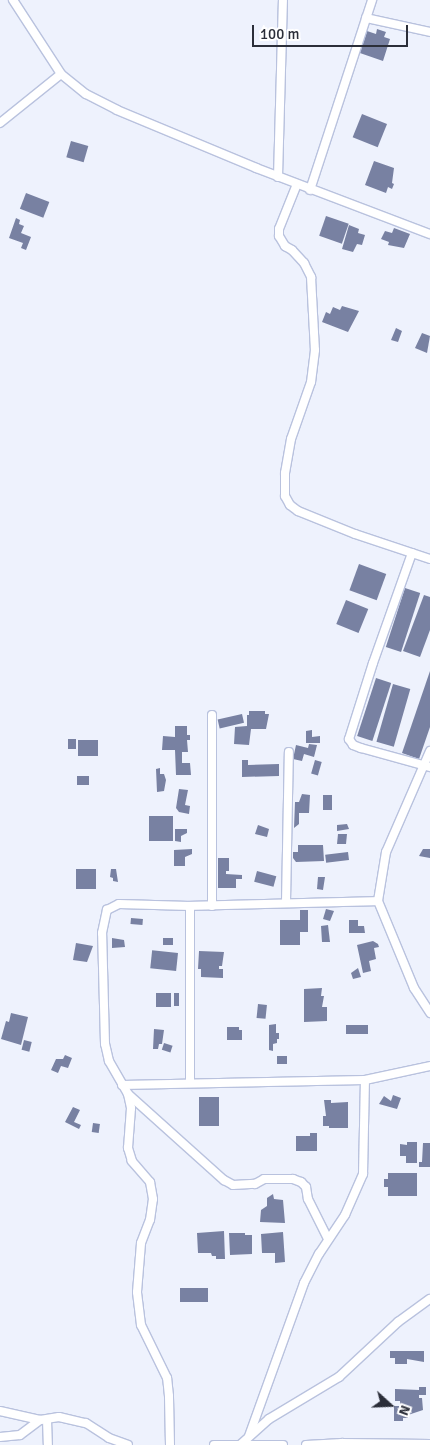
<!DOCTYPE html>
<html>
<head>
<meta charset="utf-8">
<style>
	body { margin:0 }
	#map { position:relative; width:430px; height:1445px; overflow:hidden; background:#eef2fd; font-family:Signika,sans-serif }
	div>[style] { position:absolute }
	.building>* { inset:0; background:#7881a2; transform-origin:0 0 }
	.roads { filter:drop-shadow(1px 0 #b9c2de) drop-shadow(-1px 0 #b9c2de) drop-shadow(0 1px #b9c2de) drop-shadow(0 -1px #b9c2de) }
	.minor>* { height:8px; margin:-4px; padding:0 4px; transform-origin:4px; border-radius:4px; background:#fff }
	span { translate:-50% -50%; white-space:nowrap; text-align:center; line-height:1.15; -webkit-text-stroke:4px #fff; paint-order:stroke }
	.north { position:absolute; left:365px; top:1380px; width:50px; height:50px; -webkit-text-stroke:4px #fff; paint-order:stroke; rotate:110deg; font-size:14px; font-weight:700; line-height:20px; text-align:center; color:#2b2e39 }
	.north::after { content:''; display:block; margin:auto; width:18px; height:22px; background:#2b2e39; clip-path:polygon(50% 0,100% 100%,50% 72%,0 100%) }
	.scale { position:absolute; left:252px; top:25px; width:156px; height:22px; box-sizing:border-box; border:2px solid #2b2e39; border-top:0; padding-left:6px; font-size:15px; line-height:18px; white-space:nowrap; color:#2b2e39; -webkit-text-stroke:4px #fff; paint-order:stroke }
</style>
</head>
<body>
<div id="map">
	<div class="building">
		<i style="clip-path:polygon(377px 29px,386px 32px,384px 37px,390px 39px,383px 61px,357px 52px,364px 30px,376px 34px)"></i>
		<i style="left:362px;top:114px;width:27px;height:25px;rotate:22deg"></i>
		<i style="left:71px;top:141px;width:18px;height:17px;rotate:16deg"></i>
		<i style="clip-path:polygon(374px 161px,394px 168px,392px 183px,394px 184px,392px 189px,388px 187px,386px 193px,365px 185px)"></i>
		<i style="left:26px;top:193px;width:25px;height:17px;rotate:21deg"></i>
		<i style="left:326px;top:216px;width:24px;height:21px;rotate:19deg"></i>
		<i style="clip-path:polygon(16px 218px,20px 220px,19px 224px,24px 226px,21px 233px,31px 237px,26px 250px,21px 248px,23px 243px,9px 238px)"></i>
		<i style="clip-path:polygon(349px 225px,359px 229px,358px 233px,365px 235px,362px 245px,357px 244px,353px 252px,342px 249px)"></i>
		<i style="clip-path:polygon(394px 228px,410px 234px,404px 248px,388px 245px,389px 242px,381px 239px,385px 231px,392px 233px)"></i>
		<i style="clip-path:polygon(342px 306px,359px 311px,348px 332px,322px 322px,326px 312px,330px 314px,333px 307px,340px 310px)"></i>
		<i style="clip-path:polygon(396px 328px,402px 331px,398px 342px,391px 340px)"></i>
		<i style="clip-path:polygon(422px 333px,430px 336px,427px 353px,415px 348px)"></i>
		<i style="left:359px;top:564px;width:29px;height:28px;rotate:20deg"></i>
		<i style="left:405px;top:588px;width:16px;height:62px;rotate:18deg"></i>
		<i style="clip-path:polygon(424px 595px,430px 597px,430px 630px,420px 657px,403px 651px)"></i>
		<i style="left:346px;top:600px;width:24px;height:26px;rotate:22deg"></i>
		<i style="clip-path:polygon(430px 671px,430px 727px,419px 759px,402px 753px)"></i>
		<i style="left:376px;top:678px;width:16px;height:61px;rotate:18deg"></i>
		<i style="left:393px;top:684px;width:18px;height:60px;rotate:16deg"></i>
		<i style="clip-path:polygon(249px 711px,265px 711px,265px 714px,269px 714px,266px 729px,251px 729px,249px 745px,234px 744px,235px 727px,247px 726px,247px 715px,249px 715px)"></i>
		<i style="left:242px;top:714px;width:9px;height:25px;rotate:77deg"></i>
		<i style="clip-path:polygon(175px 726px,187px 726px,187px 735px,190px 735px,190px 740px,187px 740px,188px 752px,182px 752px,182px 763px,190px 763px,191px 775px,176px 775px,175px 750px,162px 750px,163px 736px,175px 737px)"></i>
		<i style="clip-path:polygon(312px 730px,312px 737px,320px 736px,320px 743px,306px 743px,306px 731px)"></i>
		<i style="left:68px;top:739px;width:8px;height:10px"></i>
		<i style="left:78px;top:740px;width:20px;height:16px"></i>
		<i style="clip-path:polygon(309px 744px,317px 745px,314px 757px,304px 754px,302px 761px,293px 759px,296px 745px,308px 748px)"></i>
		<i style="clip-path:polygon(242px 760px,248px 760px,248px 765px,279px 764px,279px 776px,242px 777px)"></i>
		<i style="left:315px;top:760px;width:7px;height:14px;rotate:16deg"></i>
		<i style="clip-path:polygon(160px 768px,160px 774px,164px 774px,166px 780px,164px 791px,157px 792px,156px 769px)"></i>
		<i style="left:89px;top:776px;width:9px;height:12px;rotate:90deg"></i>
		<i style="clip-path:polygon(179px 789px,188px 790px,185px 805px,190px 806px,189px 814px,179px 812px,176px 808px)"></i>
		<i style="clip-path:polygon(302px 794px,310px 795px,309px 813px,299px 813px,299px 824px,294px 828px,295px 802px,299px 802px)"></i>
		<i style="left:323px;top:795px;width:9px;height:15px"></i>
		<i style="left:149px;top:816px;width:24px;height:25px"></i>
		<i style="clip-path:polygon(347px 824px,349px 829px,337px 831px,337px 825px)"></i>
		<i style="clip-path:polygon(258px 825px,269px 829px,267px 837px,255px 834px)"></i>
		<i style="clip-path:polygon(175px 829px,187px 829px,187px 833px,181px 836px,181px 842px,175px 841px)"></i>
		<i style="clip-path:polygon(338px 834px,347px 834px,346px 844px,337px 844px)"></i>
		<i style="clip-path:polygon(298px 845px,323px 845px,324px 861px,296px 862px,293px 858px,293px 852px,298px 852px)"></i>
		<i style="clip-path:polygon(192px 849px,192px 854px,185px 857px,185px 866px,174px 866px,174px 850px)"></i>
		<i style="clip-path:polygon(423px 849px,430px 849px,430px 858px,419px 856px)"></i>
		<i style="left:348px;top:852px;width:8px;height:23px;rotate:83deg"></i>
		<i style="clip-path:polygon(218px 858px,229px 858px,229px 871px,226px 871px,226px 874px,242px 875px,242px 879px,236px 879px,236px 888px,218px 888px)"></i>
		<i style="left:76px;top:869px;width:20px;height:20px"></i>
		<i style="clip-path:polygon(111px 869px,116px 869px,118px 882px,113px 881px,113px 878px,110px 877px)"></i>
		<i style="left:257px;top:871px;width:20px;height:11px;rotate:15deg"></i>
		<i style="clip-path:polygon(318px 877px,325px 877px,323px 890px,317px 889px)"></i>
		<i style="clip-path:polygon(326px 909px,334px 911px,330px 921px,323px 919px)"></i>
		<i style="left:300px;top:910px;width:8px;height:22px"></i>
		<i style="left:131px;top:918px;width:12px;height:6px;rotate:5deg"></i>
		<i style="left:280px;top:920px;width:20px;height:25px"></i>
		<i style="clip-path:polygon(349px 920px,358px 920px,358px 926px,364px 926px,365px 933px,349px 933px)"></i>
		<i style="clip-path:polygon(328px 925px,330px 942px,322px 942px,321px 926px)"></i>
		<i style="clip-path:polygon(112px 938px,124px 940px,125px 947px,112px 948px)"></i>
		<i style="left:163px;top:938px;width:10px;height:7px"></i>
		<i style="clip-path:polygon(373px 941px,378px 944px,379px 947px,374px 948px,376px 959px,369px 961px,371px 971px,363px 973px,357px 945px)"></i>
		<i style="clip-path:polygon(76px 943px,93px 946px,87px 962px,73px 960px)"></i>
		<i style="clip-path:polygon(199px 951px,224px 952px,222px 966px,219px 966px,219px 969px,223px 969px,223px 978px,201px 977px,201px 969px,198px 969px)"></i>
		<i style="left:178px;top:953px;width:18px;height:26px;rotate:96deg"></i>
		<i style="clip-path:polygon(358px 968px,361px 977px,353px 979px,351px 973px)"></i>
		<i style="clip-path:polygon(322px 988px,321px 996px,324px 996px,322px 1007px,327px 1007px,327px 1021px,304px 1022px,304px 989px)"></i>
		<i style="left:156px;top:993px;width:15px;height:14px"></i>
		<i style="left:174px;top:993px;width:5px;height:13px"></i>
		<i style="left:258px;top:1004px;width:9px;height:14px;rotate:6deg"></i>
		<i style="clip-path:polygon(11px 1013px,28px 1017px,21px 1045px,1px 1039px,6px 1021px,9px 1022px)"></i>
		<i style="clip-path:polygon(276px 1024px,276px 1033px,279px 1033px,279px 1039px,277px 1039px,277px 1043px,273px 1044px,273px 1051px,269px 1050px,269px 1025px)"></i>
		<i style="left:346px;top:1025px;width:22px;height:9px"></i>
		<i style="clip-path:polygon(227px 1027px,239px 1027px,239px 1030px,242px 1030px,242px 1040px,227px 1040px)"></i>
		<i style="clip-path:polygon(154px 1029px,164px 1030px,162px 1044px,159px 1044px,158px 1049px,153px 1049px)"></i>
		<i style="left:24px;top:1040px;width:8px;height:10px;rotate:14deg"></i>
		<i style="left:164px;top:1043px;width:9px;height:7px;rotate:18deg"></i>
		<i style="clip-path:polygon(65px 1055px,72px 1058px,68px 1068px,61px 1066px,58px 1073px,51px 1070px,56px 1059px,63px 1059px)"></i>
		<i style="left:277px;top:1056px;width:10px;height:8px"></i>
		<i style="clip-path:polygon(393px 1095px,401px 1098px,397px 1109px,379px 1104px,384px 1096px,391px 1101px)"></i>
		<i style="left:199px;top:1097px;width:20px;height:29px"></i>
		<i style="clip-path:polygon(324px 1100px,331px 1100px,331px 1103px,348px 1102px,348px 1128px,329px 1128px,329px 1126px,323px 1126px,323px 1116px,326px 1116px)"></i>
		<i style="clip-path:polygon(73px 1107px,80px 1110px,74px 1122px,81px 1125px,79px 1129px,65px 1122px)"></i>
		<i style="left:93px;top:1123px;width:7px;height:9px;rotate:8deg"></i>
		<i style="clip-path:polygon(310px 1133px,317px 1133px,317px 1151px,296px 1151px,296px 1136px,310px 1136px)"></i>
		<i style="clip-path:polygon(407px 1142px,417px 1142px,417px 1163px,406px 1163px,406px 1156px,400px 1156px,400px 1144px,407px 1145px)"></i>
		<i style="clip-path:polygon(423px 1143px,430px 1143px,430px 1167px,419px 1167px,419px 1162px,422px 1162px)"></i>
		<i style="clip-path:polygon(388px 1173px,417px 1173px,417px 1196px,388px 1196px,388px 1187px,384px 1187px,384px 1179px,388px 1179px)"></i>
		<i style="clip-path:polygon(273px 1194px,274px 1199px,283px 1200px,285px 1223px,260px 1222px,261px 1210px,267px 1206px,267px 1198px)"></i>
		<i style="clip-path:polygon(224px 1231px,225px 1259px,216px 1259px,216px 1256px,212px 1256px,211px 1253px,198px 1253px,197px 1233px)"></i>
		<i style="clip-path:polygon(283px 1232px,285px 1262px,275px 1263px,275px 1253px,262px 1253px,261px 1234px)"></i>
		<i style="clip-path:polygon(229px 1233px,245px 1233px,245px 1235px,252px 1235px,252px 1254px,230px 1255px)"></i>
		<i style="left:180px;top:1288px;width:28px;height:14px"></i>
		<i style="clip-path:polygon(390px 1351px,424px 1351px,424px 1362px,407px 1359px,407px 1364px,395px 1364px,395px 1358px,390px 1358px)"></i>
		<i style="clip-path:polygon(419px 1387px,426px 1387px,426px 1395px,419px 1395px,419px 1398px,422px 1398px,423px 1410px,408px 1415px,408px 1418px,403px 1418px,403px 1421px,394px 1421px,394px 1406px,400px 1406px,400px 1401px,395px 1401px,395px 1389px,419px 1390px)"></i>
	</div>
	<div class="roads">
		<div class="minor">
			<i style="left:13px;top:0;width:88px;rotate:57deg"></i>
			<i style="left:61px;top:74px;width:32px;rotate:39deg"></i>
			<i style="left:86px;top:94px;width:35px;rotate:27deg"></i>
			<i style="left:117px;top:110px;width:151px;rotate:22.6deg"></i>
			<i style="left:256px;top:168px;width:186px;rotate:20.8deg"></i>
			<i style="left:366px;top:18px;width:66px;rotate:12.3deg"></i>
			<i style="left:0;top:123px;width:78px;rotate:-38.8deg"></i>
			<i style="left:278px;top:177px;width:177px;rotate:-88.4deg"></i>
			<i style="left:297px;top:184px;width:48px;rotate:111.8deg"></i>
			<i style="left:279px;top:229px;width:7px;rotate:90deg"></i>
			<i style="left:279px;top:236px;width:12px;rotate:59deg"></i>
			<i style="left:285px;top:246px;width:8px;rotate:30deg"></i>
			<i style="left:292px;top:250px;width:18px;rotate:47deg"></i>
			<i style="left:304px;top:263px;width:16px;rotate:63deg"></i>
			<i style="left:311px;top:277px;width:73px;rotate:86.9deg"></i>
			<i style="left:315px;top:350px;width:32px;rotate:97deg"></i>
			<i style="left:311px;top:382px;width:60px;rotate:109.3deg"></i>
			<i style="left:291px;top:439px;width:35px;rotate:100deg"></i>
			<i style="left:285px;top:473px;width:23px;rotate:90deg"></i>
			<i style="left:285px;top:496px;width:10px;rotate:61deg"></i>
			<i style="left:290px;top:505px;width:10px;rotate:37deg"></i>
			<i style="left:298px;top:511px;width:61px;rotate:22deg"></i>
			<i style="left:355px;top:534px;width:79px;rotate:18.4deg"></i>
			<i style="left:310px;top:190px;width:200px;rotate:-71.9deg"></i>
			<i style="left:412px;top:553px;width:117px;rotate:109.5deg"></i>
			<i style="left:373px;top:663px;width:80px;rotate:107.5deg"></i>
			<i style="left:349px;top:739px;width:7px;rotate:56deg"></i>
			<i style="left:353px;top:745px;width:9px;rotate:21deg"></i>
			<i style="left:361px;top:748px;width:72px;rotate:15.4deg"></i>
			<i style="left:212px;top:715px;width:191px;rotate:90deg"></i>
			<i style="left:430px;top:751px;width:110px;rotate:113.5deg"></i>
			<i style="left:386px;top:852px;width:50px;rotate:99.3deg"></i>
			<i style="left:378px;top:901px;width:94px;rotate:67.5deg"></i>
			<i style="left:414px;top:988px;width:30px;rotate:57deg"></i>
			<i style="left:286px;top:902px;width:150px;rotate:-88.9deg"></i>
			<i style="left:190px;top:1083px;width:177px;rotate:-90deg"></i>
			<i style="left:122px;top:1085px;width:243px;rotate:-1.2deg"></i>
			<i style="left:365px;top:1080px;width:66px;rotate:-12.2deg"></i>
			<i style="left:128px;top:1094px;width:129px;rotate:41.9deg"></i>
			<i style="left:224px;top:1180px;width:10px;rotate:29deg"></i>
			<i style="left:233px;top:1185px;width:22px;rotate:-3deg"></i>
			<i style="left:255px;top:1184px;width:10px;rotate:-29deg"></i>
			<i style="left:264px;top:1179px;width:29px"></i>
			<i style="left:293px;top:1179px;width:9px;rotate:21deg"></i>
			<i style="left:301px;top:1182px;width:7px;rotate:45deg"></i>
			<i style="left:306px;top:1187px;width:12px;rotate:81deg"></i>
			<i style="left:308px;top:1199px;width:45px;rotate:63.4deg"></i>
			<i style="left:0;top:1411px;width:41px;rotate:12.7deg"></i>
			<i style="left:40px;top:1420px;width:19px;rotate:-9deg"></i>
			<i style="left:59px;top:1417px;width:28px;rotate:13deg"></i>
			<i style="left:86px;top:1423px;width:27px;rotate:33deg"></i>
			<i style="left:109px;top:1438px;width:20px;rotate:20deg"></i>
			<i style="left:47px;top:1420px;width:25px;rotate:88deg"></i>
			<i style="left:249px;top:1436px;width:163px;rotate:-70.2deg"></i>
			<i style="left:304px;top:1283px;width:33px;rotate:-63deg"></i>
			<i style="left:319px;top:1254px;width:47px;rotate:-56.3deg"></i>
			<i style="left:345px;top:1215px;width:45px;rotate:-66.3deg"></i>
			<i style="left:363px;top:1174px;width:94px;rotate:-88.8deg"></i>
			<i style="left:0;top:1437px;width:20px;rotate:-6deg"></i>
			<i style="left:20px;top:1435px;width:25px;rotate:-37deg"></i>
			<i style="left:342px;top:1443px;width:88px;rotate:0.7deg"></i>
			<i style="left:170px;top:1445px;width:49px;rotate:-91.2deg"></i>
			<i style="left:169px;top:1396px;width:18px;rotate:-96deg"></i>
			<i style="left:167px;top:1378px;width:59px;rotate:-116.1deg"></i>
			<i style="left:141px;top:1325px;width:33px;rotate:-97deg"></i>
			<i style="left:137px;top:1292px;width:49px;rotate:-85.3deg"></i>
			<i style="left:141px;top:1243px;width:25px;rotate:-69deg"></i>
			<i style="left:150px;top:1220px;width:21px;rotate:-82deg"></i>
			<i style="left:153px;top:1199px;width:17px;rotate:-100deg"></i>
			<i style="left:150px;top:1182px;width:28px;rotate:-131deg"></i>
			<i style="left:132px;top:1161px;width:14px;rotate:-107deg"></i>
			<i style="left:128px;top:1148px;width:40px;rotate:-85.7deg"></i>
			<i style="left:131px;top:1108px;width:14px;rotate:-102deg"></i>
			<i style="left:128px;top:1094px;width:38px;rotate:-120deg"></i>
			<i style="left:109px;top:1061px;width:17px;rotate:-103deg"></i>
			<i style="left:105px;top:1044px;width:111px;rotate:-91.5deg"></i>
			<i style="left:102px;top:933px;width:24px;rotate:-78deg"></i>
			<i style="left:107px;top:910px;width:13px;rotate:-27deg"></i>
			<i style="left:119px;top:904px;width:71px;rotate:1.6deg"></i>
			<i style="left:190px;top:906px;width:188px;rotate:-1.5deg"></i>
			<i style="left:214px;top:1445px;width:69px"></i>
			<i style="left:240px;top:1445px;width:39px;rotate:-42deg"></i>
			<i style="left:269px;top:1419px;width:82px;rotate:-31deg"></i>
			<i style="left:339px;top:1377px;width:81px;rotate:-43deg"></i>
			<i style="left:398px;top:1322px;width:39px;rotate:-36deg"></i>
			<i style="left:306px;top:1445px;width:36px;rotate:-3deg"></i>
			<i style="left:342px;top:1443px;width:2px;rotate:63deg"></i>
		</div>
	</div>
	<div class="north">N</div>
	<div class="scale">100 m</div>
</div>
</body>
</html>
